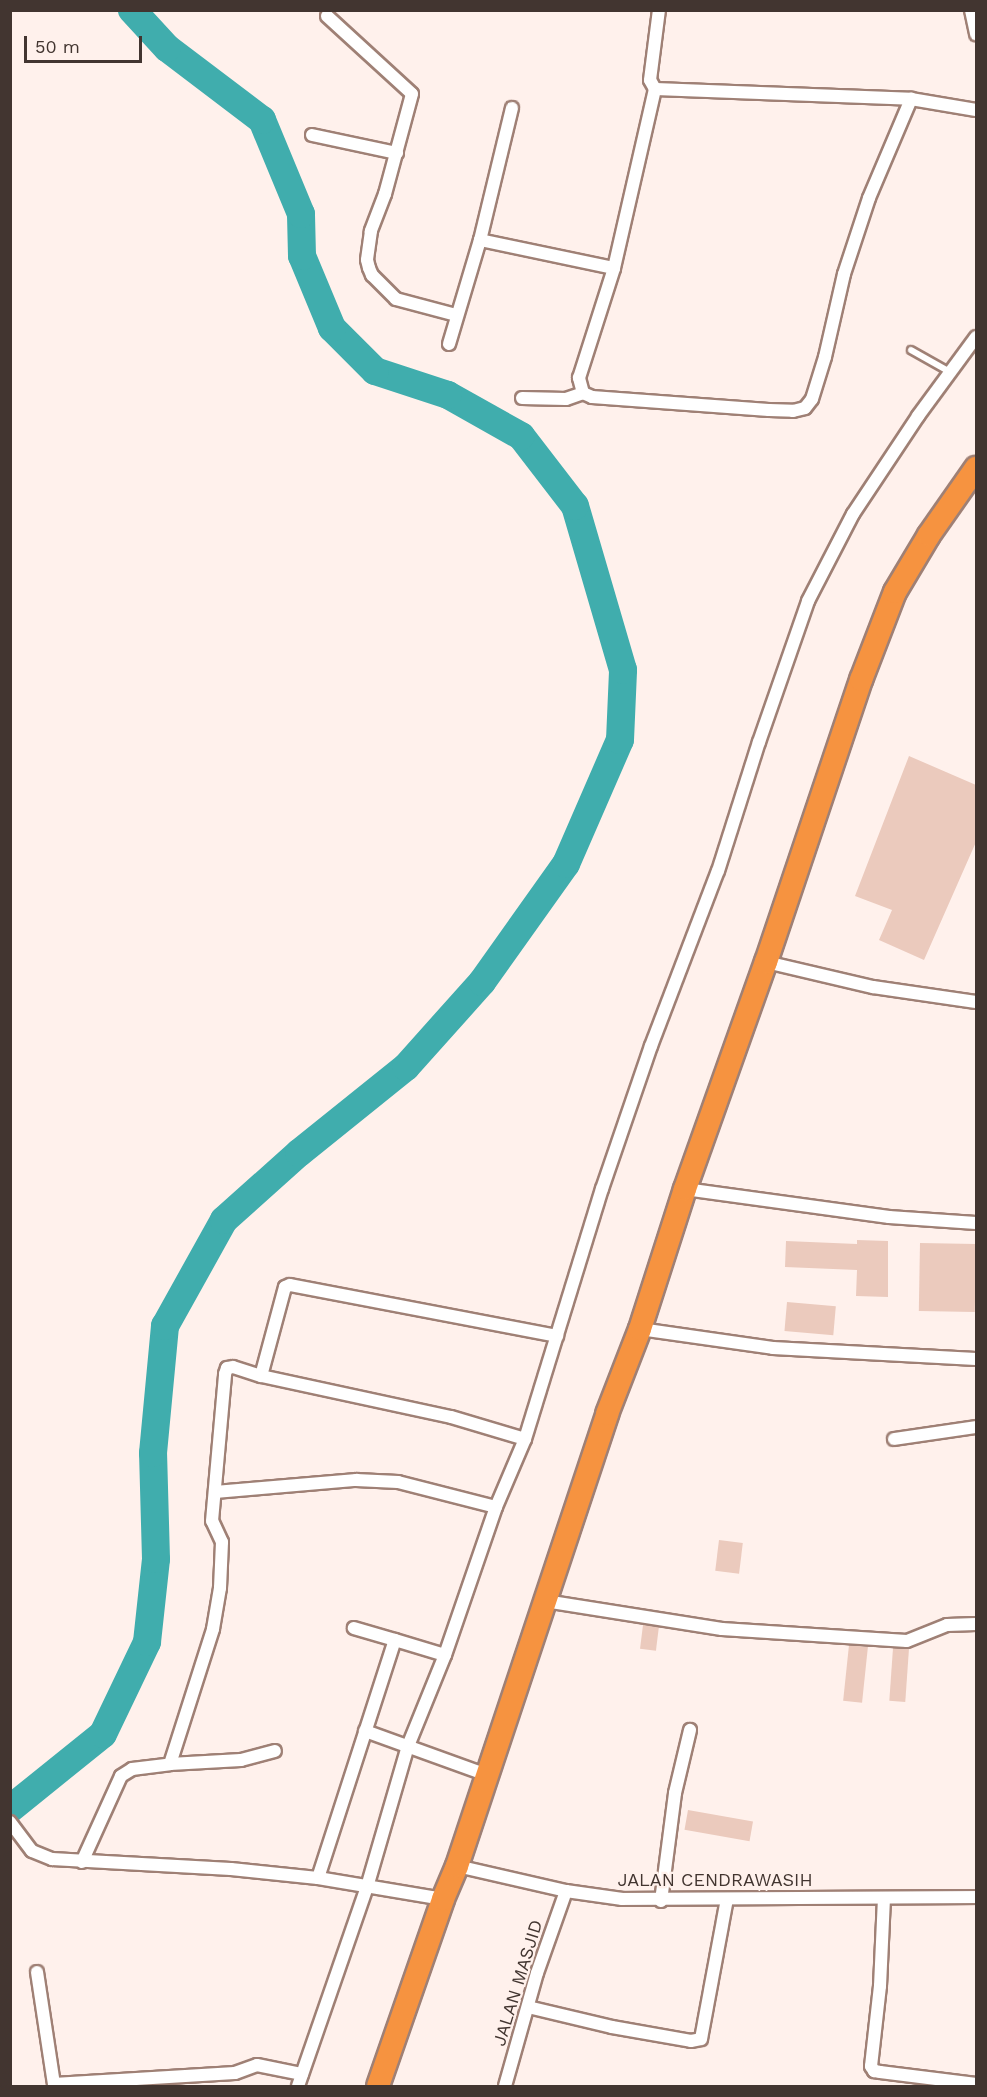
<!DOCTYPE html>
<html>
<head>
<meta charset="utf-8">
<style>
	body { margin:0 }
	#map { position:relative; width:987px; height:2097px; overflow:hidden; background:#fff1ec; font-family:"Work Sans",sans-serif }
	div>[style] { position:absolute }
	.river>* { height:28px; margin:-14px; padding:0 14px; transform-origin:14px; border-radius:14px; background:#40adad }
	.building>* { inset:0; background:#ebcabd; transform-origin:0 0 }
	.roads { filter:drop-shadow(2px 0 #9f8075) drop-shadow(-2px 0 #9f8075) drop-shadow(0 2px #9f8075) drop-shadow(0 -2px #9f8075) }
	.lane>* { height:6px; margin:-3px; padding:0 3px; transform-origin:3px; border-radius:3px; background:#fff }
	.street>* { height:12px; margin:-6px; padding:0 6px; transform-origin:6px; border-radius:6px; background:#fff }
	.highway>* { height:22px; margin:-11px; padding:0 11px; transform-origin:11px; border-radius:11px; background:#f69340 }
	span { translate:-50% -50%; white-space:nowrap; text-align:center; line-height:1.15; -webkit-text-stroke:4.5px #fff1ec; paint-order:stroke }
	.street-label { font-size:18px; color:#423530 }
	.frame { position:absolute; inset:0; border:12px solid #423530; pointer-events:none }
	.scale { position:absolute; left:24px; top:36px; width:118px; height:27px; box-sizing:border-box; border:3px solid #423530; border-top:0; padding-left:8px; font-size:18px; line-height:21px; white-space:nowrap; color:#423530; -webkit-text-stroke:4px #fff1ec; paint-order:stroke }
</style>
</head>
<body>
<div id="map">
	<div class="river">
		<i style="left:10px;top:1809px;width:119px;rotate:-38.9deg"></i>
		<i style="left:103px;top:1734px;width:102px;rotate:-64.4deg"></i>
		<i style="left:147px;top:1642px;width:83px;rotate:-83.8deg"></i>
		<i style="left:156px;top:1559px;width:106px;rotate:-91.6deg"></i>
		<i style="left:153px;top:1453px;width:128px;rotate:-84.6deg"></i>
		<i style="left:165px;top:1326px;width:121px;rotate:-60.9deg"></i>
		<i style="left:224px;top:1220px;width:101px;rotate:-41.8deg"></i>
		<i style="left:299px;top:1153px;width:137px;rotate:-38.8deg"></i>
		<i style="left:406px;top:1067px;width:114px;rotate:-48.2deg"></i>
		<i style="left:482px;top:982px;width:145px;rotate:-54.6deg"></i>
		<i style="left:566px;top:864px;width:135px;rotate:-66.5deg"></i>
		<i style="left:620px;top:740px;width:70px;rotate:-87.5deg"></i>
		<i style="left:623px;top:670px;width:171px;rotate:-106.3deg"></i>
		<i style="left:575px;top:506px;width:88px;rotate:-127.6deg"></i>
		<i style="left:521px;top:436px;width:84px;rotate:-150.7deg"></i>
		<i style="left:448px;top:395px;width:77px;rotate:-161.8deg"></i>
		<i style="left:375px;top:371px;width:61px;rotate:-135deg"></i>
		<i style="left:332px;top:328px;width:78px;rotate:-112.6deg"></i>
		<i style="left:302px;top:256px;width:42px;rotate:-91.4deg"></i>
		<i style="left:301px;top:214px;width:102px;rotate:-112.5deg"></i>
		<i style="left:262px;top:120px;width:119px;rotate:-142.8deg"></i>
		<i style="left:167px;top:48px;width:52px;rotate:-132.6deg"></i>
	</div>
	<div class="building">
		<i style="clip-path:polygon(909px 756px,976px 785px,976px 842px,924px 960px,879px 940px,892px 910px,855px 896px)"></i>
		<i style="clip-path:polygon(857px 1240px,888px 1241px,888px 1297px,856px 1296px,857px 1270px,785px 1267px,786px 1241px,857px 1244px)"></i>
		<i style="left:920px;top:1243px;width:56px;height:68px;rotate:1deg"></i>
		<i style="left:787px;top:1302px;width:49px;height:29px;rotate:5deg"></i>
		<i style="left:719px;top:1540px;width:24px;height:31px;rotate:7deg"></i>
		<i style="left:643px;top:1625px;width:16px;height:24px;rotate:7deg"></i>
		<i style="left:849px;top:1645px;width:19px;height:56px;rotate:6deg"></i>
		<i style="left:893px;top:1648px;width:16px;height:53px;rotate:4deg"></i>
		<i style="left:688px;top:1810px;width:66px;height:20px;rotate:10deg"></i>
	</div>
	<div class="roads">
		<div class="lane">
			<i style="left:911px;top:350px;width:45px;rotate:29.4deg"></i>
		</div>
		<div class="street">
			<i style="left:971px;top:10px;width:25px;rotate:78deg"></i>
			<i style="left:327px;top:16px;width:115px;rotate:42.5deg"></i>
			<i style="left:412px;top:94px;width:104px;rotate:105.1deg"></i>
			<i style="left:385px;top:194px;width:40px;rotate:111deg"></i>
			<i style="left:371px;top:231px;width:29px;rotate:98deg"></i>
			<i style="left:367px;top:260px;width:8px;rotate:76deg"></i>
			<i style="left:369px;top:268px;width:8px;rotate:67deg"></i>
			<i style="left:372px;top:275px;width:34px;rotate:45deg"></i>
			<i style="left:396px;top:299px;width:62px;rotate:14.9deg"></i>
			<i style="left:655px;top:89px;width:10px;rotate:-119deg"></i>
			<i style="left:650px;top:80px;width:71px;rotate:-82.7deg"></i>
			<i style="left:512px;top:108px;width:136px;rotate:103.6deg"></i>
			<i style="left:480px;top:240px;width:137px;rotate:11.8deg"></i>
			<i style="left:312px;top:135px;width:87px;rotate:12deg"></i>
			<i style="left:449px;top:344px;width:109px;rotate:-73.4deg"></i>
			<i style="left:583px;top:393px;width:16px;rotate:-105deg"></i>
			<i style="left:579px;top:378px;width:115px;rotate:-72.3deg"></i>
			<i style="left:614px;top:268px;width:184px;rotate:-77.1deg"></i>
			<i style="left:655px;top:89px;width:256px;rotate:2.2deg"></i>
			<i style="left:522px;top:398px;width:44px;rotate:1.3deg"></i>
			<i style="left:566px;top:399px;width:18px;rotate:-19deg"></i>
			<i style="left:583px;top:393px;width:10px;rotate:24deg"></i>
			<i style="left:592px;top:397px;width:177px;rotate:4.2deg"></i>
			<i style="left:769px;top:410px;width:24px;rotate:2deg"></i>
			<i style="left:793px;top:411px;width:12px;rotate:-14deg"></i>
			<i style="left:805px;top:408px;width:11px;rotate:-52deg"></i>
			<i style="left:812px;top:399px;width:44px;rotate:-72.8deg"></i>
			<i style="left:825px;top:357px;width:85px;rotate:-77.1deg"></i>
			<i style="left:844px;top:274px;width:80px;rotate:-71.8deg"></i>
			<i style="left:869px;top:198px;width:108px;rotate:-67deg"></i>
			<i style="left:911px;top:99px;width:66px;rotate:9.6deg"></i>
			<i style="left:766px;top:962px;width:110px;rotate:13.2deg"></i>
			<i style="left:873px;top:987px;width:104px;rotate:8.3deg"></i>
			<i style="left:685px;top:1189px;width:206px;rotate:7.8deg"></i>
			<i style="left:889px;top:1217px;width:87px;rotate:3.9deg"></i>
			<i style="left:640px;top:1329px;width:134px;rotate:8.1deg"></i>
			<i style="left:773px;top:1348px;width:203px;rotate:3.1deg"></i>
			<i style="left:525px;top:1439px;width:77px;rotate:-163.4deg"></i>
			<i style="left:451px;top:1417px;width:194px;rotate:-167.8deg"></i>
			<i style="left:261px;top:1376px;width:92px;rotate:-74.9deg"></i>
			<i style="left:285px;top:1287px;width:5px;rotate:-22deg"></i>
			<i style="left:290px;top:1285px;width:272px;rotate:10.8deg"></i>
			<i style="left:894px;top:1439px;width:83px;rotate:-8.3deg"></i>
			<i style="left:215px;top:1492px;width:142px;rotate:-4.9deg"></i>
			<i style="left:356px;top:1480px;width:42px;rotate:2.7deg"></i>
			<i style="left:398px;top:1482px;width:101px;rotate:14.3deg"></i>
			<i style="left:545px;top:1601px;width:179px;rotate:9deg"></i>
			<i style="left:722px;top:1629px;width:185px;rotate:3.7deg"></i>
			<i style="left:907px;top:1641px;width:43px;rotate:-21.8deg"></i>
			<i style="left:947px;top:1625px;width:29px;rotate:-2deg"></i>
			<i style="left:395px;top:1640px;width:52px;rotate:16.7deg"></i>
			<i style="left:365px;top:1731px;width:130px;rotate:19.8deg"></i>
			<i style="left:170px;top:1764px;width:71px;rotate:-3.2deg"></i>
			<i style="left:241px;top:1760px;width:35px;rotate:-15deg"></i>
			<i style="left:10px;top:1822px;width:36px;rotate:53deg"></i>
			<i style="left:32px;top:1851px;width:22px;rotate:22deg"></i>
			<i style="left:52px;top:1859px;width:179px;rotate:3.2deg"></i>
			<i style="left:231px;top:1869px;width:87px;rotate:5.9deg"></i>
			<i style="left:318px;top:1878px;width:127px;rotate:9.5deg"></i>
			<i style="left:82px;top:1862px;width:94px;rotate:-65.6deg"></i>
			<i style="left:121px;top:1776px;width:13px;rotate:-32deg"></i>
			<i style="left:132px;top:1769px;width:38px;rotate:-7deg"></i>
			<i style="left:170px;top:1764px;width:142px;rotate:-72.3deg"></i>
			<i style="left:213px;top:1629px;width:42px;rotate:-80.3deg"></i>
			<i style="left:220px;top:1588px;width:46px;rotate:-87.5deg"></i>
			<i style="left:222px;top:1542px;width:23px;rotate:-115deg"></i>
			<i style="left:212px;top:1521px;width:148px;rotate:-84.9deg"></i>
			<i style="left:225px;top:1374px;width:6px;rotate:-72deg"></i>
			<i style="left:227px;top:1368px;width:6px;rotate:-9deg"></i>
			<i style="left:233px;top:1367px;width:29px;rotate:18deg"></i>
			<i style="left:457px;top:1866px;width:112px;rotate:12.9deg"></i>
			<i style="left:566px;top:1891px;width:57px;rotate:8.1deg"></i>
			<i style="left:622px;top:1899px;width:354px;rotate:-0.3deg"></i>
			<i style="left:318px;top:1878px;width:250px;rotate:-72.1deg"></i>
			<i style="left:395px;top:1640px;width:43px;rotate:-163.7deg"></i>
			<i style="left:884px;top:1898px;width:88px;rotate:92.6deg"></i>
			<i style="left:880px;top:1986px;width:81px;rotate:96.4deg"></i>
			<i style="left:871px;top:2066px;width:6px;rotate:59deg"></i>
			<i style="left:874px;top:2071px;width:6px;rotate:9deg"></i>
			<i style="left:880px;top:2072px;width:97px;rotate:7.1deg"></i>
			<i style="left:661px;top:1901px;width:109px;rotate:-82.6deg"></i>
			<i style="left:675px;top:1793px;width:65px;rotate:-76.6deg"></i>
			<i style="left:37px;top:1972px;width:113px;rotate:81.4deg"></i>
			<i style="left:54px;top:2084px;width:181px;rotate:-3.5deg"></i>
			<i style="left:235px;top:2073px;width:23px;rotate:-20deg"></i>
			<i style="left:257px;top:2065px;width:46px;rotate:11.3deg"></i>
			<i style="left:528px;top:2007px;width:86px;rotate:13.4deg"></i>
			<i style="left:612px;top:2027px;width:80px;rotate:10deg"></i>
			<i style="left:691px;top:2041px;width:10px;rotate:-11deg"></i>
			<i style="left:701px;top:2039px;width:142px;rotate:-79.5deg"></i>
			<i style="left:298px;top:2086px;width:211px;rotate:-70.9deg"></i>
			<i style="left:367px;top:1887px;width:147px;rotate:-73.8deg"></i>
			<i style="left:408px;top:1746px;width:98px;rotate:-67.9deg"></i>
			<i style="left:445px;top:1655px;width:157px;rotate:-71deg"></i>
			<i style="left:496px;top:1507px;width:74px;rotate:-66.9deg"></i>
			<i style="left:525px;top:1439px;width:262px;rotate:-72.9deg"></i>
			<i style="left:602px;top:1189px;width:151px;rotate:-71.1deg"></i>
			<i style="left:651px;top:1046px;width:187px;rotate:-69.1deg"></i>
			<i style="left:718px;top:871px;width:135px;rotate:-72.4deg"></i>
			<i style="left:759px;top:742px;width:149px;rotate:-70.8deg"></i>
			<i style="left:808px;top:601px;width:98px;rotate:-62.7deg"></i>
			<i style="left:853px;top:514px;width:118px;rotate:-56.4deg"></i>
			<i style="left:918px;top:416px;width:98px;rotate:-53.7deg"></i>
			<i style="left:505px;top:2086px;width:117px;rotate:-74.2deg"></i>
			<i style="left:537px;top:1973px;width:87px;rotate:-70.5deg"></i>
		</div>
		<div class="highway">
			<i style="left:378px;top:2086px;width:198px;rotate:-70.8deg"></i>
			<i style="left:443px;top:1899px;width:36px;rotate:-67deg"></i>
			<i style="left:457px;top:1866px;width:476px;rotate:-71.6deg"></i>
			<i style="left:607px;top:1414px;width:91px;rotate:-68.8deg"></i>
			<i style="left:640px;top:1329px;width:147px;rotate:-72.2deg"></i>
			<i style="left:685px;top:1189px;width:241px;rotate:-70.4deg"></i>
			<i style="left:766px;top:962px;width:298px;rotate:-71.4deg"></i>
			<i style="left:861px;top:680px;width:94px;rotate:-68.9deg"></i>
			<i style="left:895px;top:592px;width:66px;rotate:-59.2deg"></i>
			<i style="left:929px;top:535px;width:82px;rotate:-55deg"></i>
		</div>
	</div>
	<div class="street-label">
		<span style="left:715px;top:1880px">JALAN CENDRAWASIH</span>
		<span style="left:518px;top:1983px;rotate:-73deg">JALAN MASJID</span>
	</div>
	<div class="frame"></div>
	<div class="scale">50 m</div>
</div>
</body>
</html>
